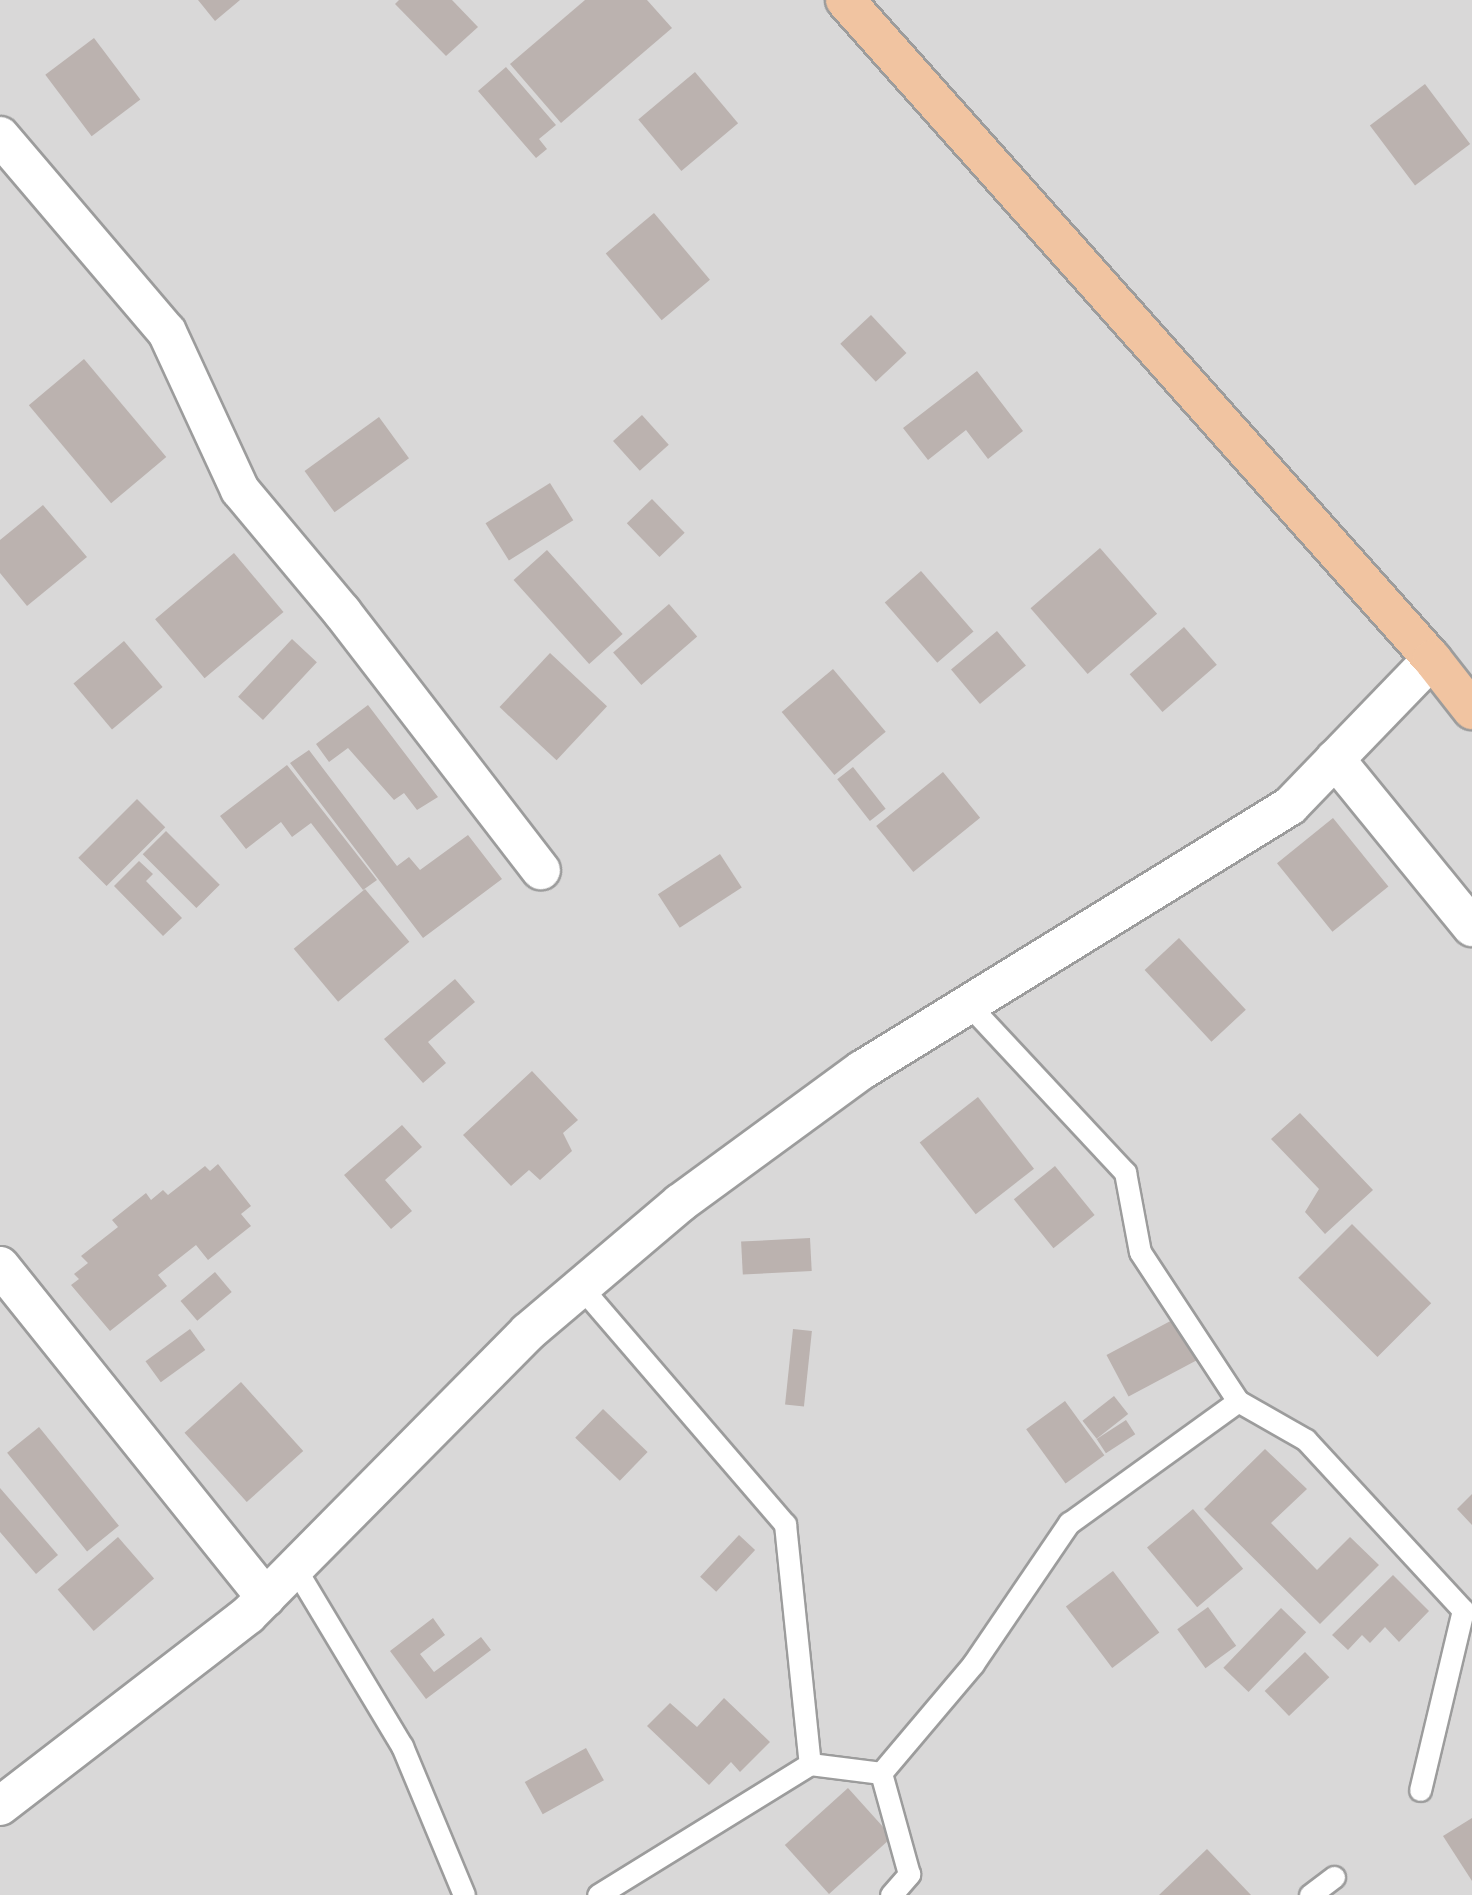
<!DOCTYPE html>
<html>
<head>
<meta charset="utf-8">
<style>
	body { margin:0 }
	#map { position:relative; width:1472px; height:1895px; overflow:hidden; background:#ebe7e1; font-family:Roboto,sans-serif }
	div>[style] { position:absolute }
	.residential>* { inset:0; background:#d9d8d8; transform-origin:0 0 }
	.building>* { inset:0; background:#bbb2af; transform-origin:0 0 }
	.roads { filter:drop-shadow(2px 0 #9c9c9c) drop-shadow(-2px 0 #9c9c9c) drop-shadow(0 2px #9c9c9c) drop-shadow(0 -2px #9c9c9c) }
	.service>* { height:21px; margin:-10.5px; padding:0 10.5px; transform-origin:10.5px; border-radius:10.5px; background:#fff }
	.minor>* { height:38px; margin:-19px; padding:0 19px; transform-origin:19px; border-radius:19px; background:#fff }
	.primary>* { height:38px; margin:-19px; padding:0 19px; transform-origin:19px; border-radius:19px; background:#f1c4a1 }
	span { translate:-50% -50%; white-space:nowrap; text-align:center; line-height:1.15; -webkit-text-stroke:7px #fff; paint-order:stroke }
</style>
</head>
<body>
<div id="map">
	<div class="residential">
		<i style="left:0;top:0;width:1472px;height:1895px"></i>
	</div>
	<div class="building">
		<i style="clip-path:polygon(198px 0,240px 0,215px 21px)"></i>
		<i style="clip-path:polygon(399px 0,452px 0,478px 27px,446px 56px,395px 4px)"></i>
		<i style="clip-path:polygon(585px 0,647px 0,672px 28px,561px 123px,510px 64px)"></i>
		<i style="left:94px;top:38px;width:77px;height:61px;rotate:53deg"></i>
		<i style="clip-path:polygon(506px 67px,556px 125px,539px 139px,547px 149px,536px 158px,478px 91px)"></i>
		<i style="left:695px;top:72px;width:67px;height:74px;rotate:50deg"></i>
		<i style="left:1425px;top:84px;width:75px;height:69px;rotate:53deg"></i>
		<i style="left:654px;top:213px;width:87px;height:63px;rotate:50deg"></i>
		<i style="left:871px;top:315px;width:52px;height:42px;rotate:47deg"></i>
		<i style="left:84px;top:359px;width:128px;height:72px;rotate:50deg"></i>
		<i style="clip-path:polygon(977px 371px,1023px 431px,988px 459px,966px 430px,928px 460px,903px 428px)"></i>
		<i style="left:642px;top:415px;width:40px;height:39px;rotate:48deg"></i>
		<i style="left:379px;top:417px;width:51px;height:92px;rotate:54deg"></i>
		<i style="left:550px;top:483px;width:44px;height:76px;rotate:58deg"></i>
		<i style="left:652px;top:499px;width:47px;height:35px;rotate:46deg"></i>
		<i style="clip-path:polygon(43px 505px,87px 557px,27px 606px,0 573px,0 540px)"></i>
		<i style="left:1100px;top:548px;width:87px;height:92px;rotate:49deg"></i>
		<i style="left:547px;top:550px;width:113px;height:45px;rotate:48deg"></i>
		<i style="left:234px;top:553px;width:77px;height:103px;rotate:50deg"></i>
		<i style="left:921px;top:571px;width:80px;height:48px;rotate:49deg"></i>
		<i style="left:669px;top:604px;width:43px;height:74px;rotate:49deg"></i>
		<i style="left:1184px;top:627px;width:50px;height:72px;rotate:49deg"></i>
		<i style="left:997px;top:631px;width:45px;height:60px;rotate:50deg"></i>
		<i style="left:292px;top:639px;width:34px;height:79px;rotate:43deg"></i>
		<i style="left:124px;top:641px;width:60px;height:66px;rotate:50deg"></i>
		<i style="left:550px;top:653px;width:78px;height:74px;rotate:43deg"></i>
		<i style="left:833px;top:669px;width:82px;height:67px;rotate:50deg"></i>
		<i style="clip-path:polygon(368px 705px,438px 797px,417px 810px,404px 793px,394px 800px,348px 748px,329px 762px,316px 744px)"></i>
		<i style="clip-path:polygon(309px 750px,397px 866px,409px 857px,420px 870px,468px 835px,502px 879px,423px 938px,290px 763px)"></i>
		<i style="clip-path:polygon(287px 765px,377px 880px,363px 890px,311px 823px,292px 837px,281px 822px,246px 849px,220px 816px)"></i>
		<i style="left:853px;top:767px;width:53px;height:20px;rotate:52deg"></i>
		<i style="left:943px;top:772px;width:59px;height:86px;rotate:51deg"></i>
		<i style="left:137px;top:799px;width:40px;height:83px;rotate:45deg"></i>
		<i style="left:1333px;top:818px;width:88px;height:72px;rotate:51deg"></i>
		<i style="left:166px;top:831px;width:76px;height:33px;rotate:45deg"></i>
		<i style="left:720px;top:854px;width:40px;height:74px;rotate:57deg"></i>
		<i style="clip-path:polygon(139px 861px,153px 874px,146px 881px,182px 918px,163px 936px,114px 886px)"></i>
		<i style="left:365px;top:889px;width:69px;height:93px;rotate:50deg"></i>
		<i style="left:1179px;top:938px;width:98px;height:47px;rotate:47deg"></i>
		<i style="clip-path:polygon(455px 979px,475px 1002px,428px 1042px,446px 1063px,423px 1083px,384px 1039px)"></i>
		<i style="clip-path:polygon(532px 1071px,578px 1120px,563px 1133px,572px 1151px,540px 1180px,529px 1170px,511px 1186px,463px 1135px)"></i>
		<i style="left:978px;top:1097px;width:91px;height:74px;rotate:52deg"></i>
		<i style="clip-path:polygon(1300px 1113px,1373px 1190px,1325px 1234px,1305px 1212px,1319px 1189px,1271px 1139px)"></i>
		<i style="clip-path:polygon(402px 1125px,422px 1147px,385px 1180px,412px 1211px,391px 1229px,344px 1175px)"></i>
		<i style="clip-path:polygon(218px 1164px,251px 1206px,241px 1214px,251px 1226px,208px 1260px,196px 1245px,158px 1275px,167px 1286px,110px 1331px,71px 1285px,79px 1279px,74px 1274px,88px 1263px,81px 1256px,118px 1227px,112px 1220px,146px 1193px,151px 1200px,163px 1190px,168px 1195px,205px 1166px,210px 1171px)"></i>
		<i style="left:1055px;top:1166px;width:63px;height:53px;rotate:51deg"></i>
		<i style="left:1352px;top:1224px;width:112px;height:76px;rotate:45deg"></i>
		<i style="left:810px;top:1238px;width:33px;height:69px;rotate:87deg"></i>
		<i style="left:215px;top:1272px;width:26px;height:45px;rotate:50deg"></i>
		<i style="left:1178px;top:1317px;width:47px;height:81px;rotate:62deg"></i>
		<i style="left:190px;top:1329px;width:26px;height:55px;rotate:54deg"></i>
		<i style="left:793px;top:1329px;width:19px;height:76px;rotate:6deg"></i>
		<i style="left:241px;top:1382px;width:93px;height:76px;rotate:48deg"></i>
		<i style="left:1114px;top:1396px;width:23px;height:40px;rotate:52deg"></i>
		<i style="left:1065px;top:1401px;width:67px;height:48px;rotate:54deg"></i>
		<i style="left:603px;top:1409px;width:62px;height:40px;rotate:44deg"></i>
		<i style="left:1126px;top:1420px;width:17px;height:35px;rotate:57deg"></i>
		<i style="left:39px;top:1427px;width:127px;height:41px;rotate:51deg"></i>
		<i style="clip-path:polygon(1265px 1449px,1307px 1489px,1271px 1523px,1317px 1570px,1350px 1537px,1379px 1565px,1320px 1624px,1204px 1509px)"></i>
		<i style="clip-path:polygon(0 1488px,58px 1555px,36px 1574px,0 1532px)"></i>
		<i style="clip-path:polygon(1472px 1494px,1472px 1525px,1457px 1509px)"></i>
		<i style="left:1193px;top:1509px;width:78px;height:60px;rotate:50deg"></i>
		<i style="left:739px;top:1535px;width:22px;height:57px;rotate:43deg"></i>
		<i style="left:118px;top:1537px;width:55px;height:80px;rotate:49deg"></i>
		<i style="left:1113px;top:1571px;width:77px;height:59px;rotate:53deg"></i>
		<i style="clip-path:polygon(1393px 1575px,1429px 1611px,1399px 1642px,1385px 1627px,1370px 1643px,1362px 1635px,1348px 1650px,1332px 1635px)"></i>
		<i style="left:1208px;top:1607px;width:48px;height:38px;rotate:54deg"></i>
		<i style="left:1281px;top:1608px;width:35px;height:83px;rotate:44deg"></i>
		<i style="clip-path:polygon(433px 1618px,445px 1635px,420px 1654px,434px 1672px,481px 1637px,491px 1650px,426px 1699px,390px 1651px)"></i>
		<i style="left:1305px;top:1652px;width:35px;height:56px;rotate:46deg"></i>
		<i style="clip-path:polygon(724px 1698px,770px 1742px,740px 1772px,731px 1762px,709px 1785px,647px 1726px,670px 1703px,697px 1727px)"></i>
		<i style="left:586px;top:1748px;width:37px;height:70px;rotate:61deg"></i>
		<i style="left:848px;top:1788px;width:66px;height:85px;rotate:48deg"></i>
		<i style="clip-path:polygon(1472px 1818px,1472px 1881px,1443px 1836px)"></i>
		<i style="clip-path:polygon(1207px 1849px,1251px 1895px,1159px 1895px)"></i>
	</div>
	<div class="roads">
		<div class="service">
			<i style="left:969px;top:1005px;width:229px;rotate:47deg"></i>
			<i style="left:1125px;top:1172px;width:81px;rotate:79.4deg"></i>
			<i style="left:1140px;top:1252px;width:178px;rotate:56.7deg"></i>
			<i style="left:1238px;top:1401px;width:78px;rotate:29.8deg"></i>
			<i style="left:1306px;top:1440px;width:231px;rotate:47.3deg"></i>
			<i style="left:1463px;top:1610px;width:185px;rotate:103.4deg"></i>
			<i style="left:581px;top:1287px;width:313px;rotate:49.3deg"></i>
			<i style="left:785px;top:1524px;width:241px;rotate:84.1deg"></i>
			<i style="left:810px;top:1764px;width:249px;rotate:148.3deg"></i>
			<i style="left:295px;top:1568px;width:208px;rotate:59deg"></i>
			<i style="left:402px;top:1746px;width:161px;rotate:67.4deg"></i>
			<i style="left:810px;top:1764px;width:72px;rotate:7.2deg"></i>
			<i style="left:891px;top:1895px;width:28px;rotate:-49deg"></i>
			<i style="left:909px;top:1874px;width:105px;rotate:-105.5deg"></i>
			<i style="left:881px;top:1773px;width:143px;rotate:-49.8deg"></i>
			<i style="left:973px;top:1664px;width:171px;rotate:-55.8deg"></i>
			<i style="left:1069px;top:1523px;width:208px;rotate:-35.8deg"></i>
			<i style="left:1310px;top:1895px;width:30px;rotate:-37deg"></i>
		</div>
		<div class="minor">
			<i style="left:0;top:136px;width:257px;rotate:49.6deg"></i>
			<i style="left:167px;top:332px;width:174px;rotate:65.2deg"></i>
			<i style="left:240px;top:490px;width:159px;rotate:50.1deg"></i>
			<i style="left:342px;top:612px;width:326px;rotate:52.4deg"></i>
			<i style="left:1335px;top:759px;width:217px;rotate:50.8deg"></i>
			<i style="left:0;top:1266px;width:425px;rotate:51.3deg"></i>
			<i style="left:0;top:1806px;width:313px;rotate:-37.6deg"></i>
			<i style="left:248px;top:1615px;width:398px;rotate:-45.3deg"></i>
			<i style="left:528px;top:1332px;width:199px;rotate:-40.3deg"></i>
			<i style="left:680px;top:1203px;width:225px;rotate:-36.2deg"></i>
			<i style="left:862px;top:1070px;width:503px;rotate:-31.67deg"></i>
			<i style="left:1290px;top:806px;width:204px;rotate:-46deg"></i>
		</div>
		<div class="primary">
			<i style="left:845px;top:0;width:883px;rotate:48.31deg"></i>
			<i style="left:1432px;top:659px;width:65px;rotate:51.9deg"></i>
		</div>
	</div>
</div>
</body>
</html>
